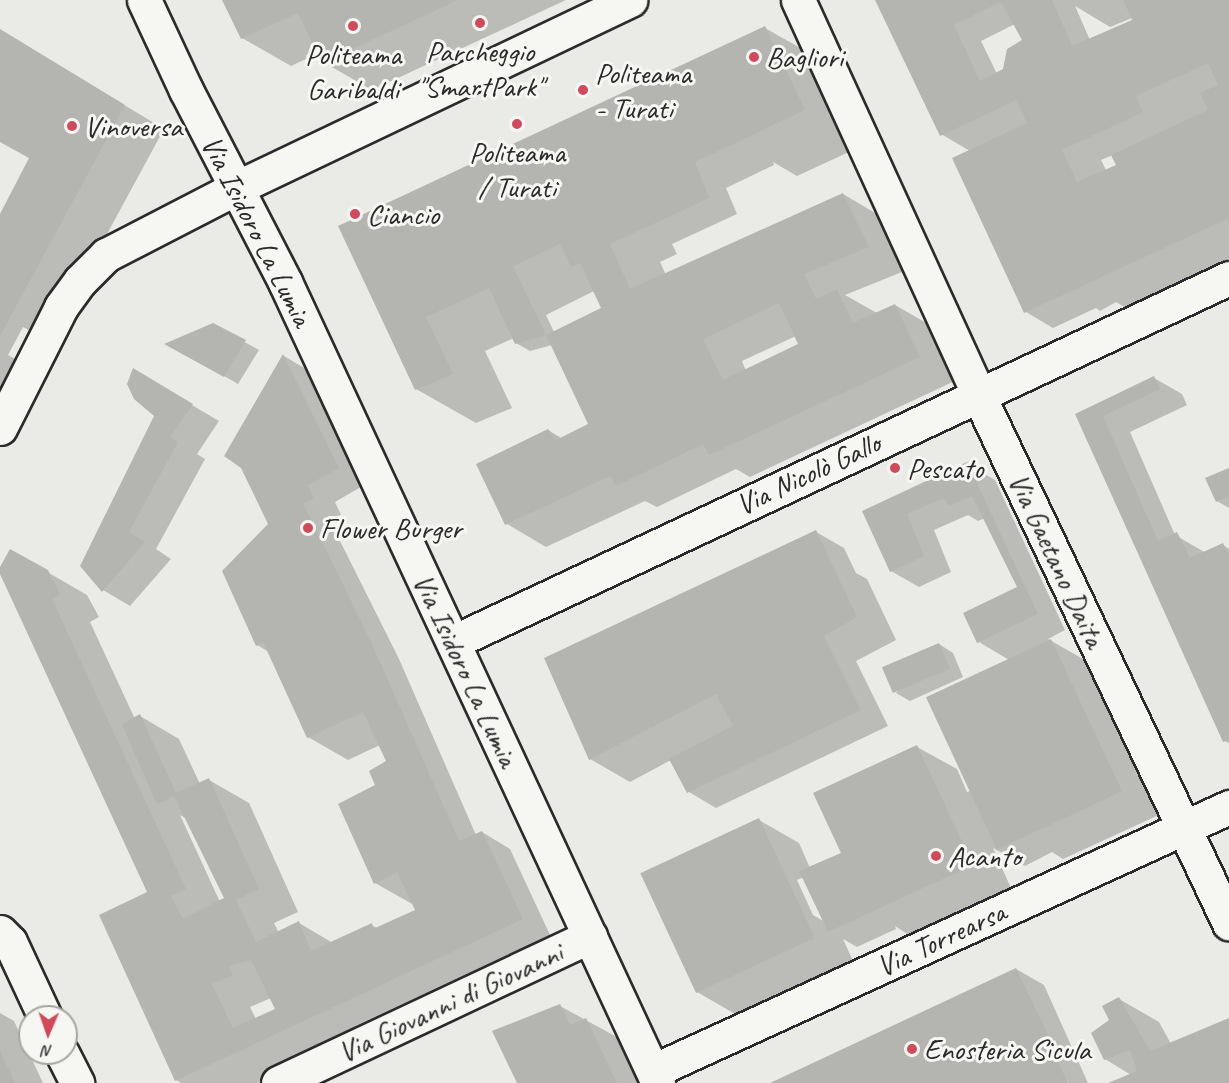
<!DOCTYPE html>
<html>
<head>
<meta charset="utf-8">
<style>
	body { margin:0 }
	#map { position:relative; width:1229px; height:1083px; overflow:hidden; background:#eaeae6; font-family:Caveat,sans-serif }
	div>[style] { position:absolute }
	.shadow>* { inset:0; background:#0003 }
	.building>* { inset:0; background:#b4b4b1; transform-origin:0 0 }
	.roads { filter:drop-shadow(2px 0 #2b2b2b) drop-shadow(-2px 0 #2b2b2b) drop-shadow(0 2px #2b2b2b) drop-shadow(0 -2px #2b2b2b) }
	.street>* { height:33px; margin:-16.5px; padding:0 16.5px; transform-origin:16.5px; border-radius:16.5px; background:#f6f6f2 }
	.secondary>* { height:33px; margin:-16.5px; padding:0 16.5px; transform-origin:16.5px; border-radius:16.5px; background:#f6f6f2 }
	.dots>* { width:16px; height:16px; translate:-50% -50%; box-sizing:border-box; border:3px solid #f6f6f2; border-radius:50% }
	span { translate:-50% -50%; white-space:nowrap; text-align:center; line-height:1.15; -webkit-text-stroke:6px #f6f6f2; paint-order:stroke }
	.poi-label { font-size:30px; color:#2b2b2b }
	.left { translate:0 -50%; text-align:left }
	.street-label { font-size:30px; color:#2b2b2b }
	.north { position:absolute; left:18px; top:1005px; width:60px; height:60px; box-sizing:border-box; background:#f6f6f2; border:2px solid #a5a5a2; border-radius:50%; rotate:182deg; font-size:16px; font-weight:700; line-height:24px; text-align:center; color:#2b2b2b }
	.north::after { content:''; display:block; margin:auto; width:21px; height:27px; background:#d1495b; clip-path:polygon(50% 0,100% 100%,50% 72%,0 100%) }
</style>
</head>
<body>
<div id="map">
	<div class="shadow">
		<i style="clip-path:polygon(224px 0,566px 0,372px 90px,323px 62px,319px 53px,291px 66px,242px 38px)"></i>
		<i style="clip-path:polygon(evenodd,877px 0,1229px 0,1229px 259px,1126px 308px,1116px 302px,1100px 311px,1096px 308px,1053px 328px,1026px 312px,970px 151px,941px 134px,877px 0,1075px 6px,1110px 27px,1132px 18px,1134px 21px,1090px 40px,1075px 6px,877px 0,1015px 24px,1024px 40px,1005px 70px,997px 74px,981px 41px,1015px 24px,877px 0,1113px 155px,1118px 165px,1106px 170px,1101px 160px,1113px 155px)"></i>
		<i style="clip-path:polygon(evenodd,765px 28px,825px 62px,864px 145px,797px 176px,773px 162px,774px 165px,726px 188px,737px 214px,672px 244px,677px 254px,660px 262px,666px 275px,843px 194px,882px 217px,907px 270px,845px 295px,877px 313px,895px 305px,935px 328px,959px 379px,750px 477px,736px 469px,657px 507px,645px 501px,546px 547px,507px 524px,548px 430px,563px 439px,590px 425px,552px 345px,530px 351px,516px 343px,514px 338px,485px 351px,512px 408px,476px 423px,416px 389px,340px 227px,765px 28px,594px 291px,603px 309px,554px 332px,546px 315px,594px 291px,765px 28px,796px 336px,800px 345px,746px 371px,742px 361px,796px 336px)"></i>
		<i style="clip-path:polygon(0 30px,164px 129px,49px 341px,23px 327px,8px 355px,22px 363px,0 404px,0 217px,30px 158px,0 141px)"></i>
		<i style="clip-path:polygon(213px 325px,259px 350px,238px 384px,168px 344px)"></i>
		<i style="clip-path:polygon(evenodd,284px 356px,311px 372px,366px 484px,335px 502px,341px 515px,329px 519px,399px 659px,476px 835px,482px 832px,510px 849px,550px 935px,355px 1026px,359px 1035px,258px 1083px,181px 1083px,176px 1080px,149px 892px,0 570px,11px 551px,87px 595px,99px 617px,90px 622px,135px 719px,140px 716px,179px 739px,200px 784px,209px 780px,249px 803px,298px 912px,274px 923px,279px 933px,299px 923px,333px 943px,372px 925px,378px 929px,417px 911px,414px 905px,375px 883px,376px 785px,388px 762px,380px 745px,348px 760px,308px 737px,269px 652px,257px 645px,284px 356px,180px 815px,187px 819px,226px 898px,220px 902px,180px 815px,284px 356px,271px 998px,277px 1009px,256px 1019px,250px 1007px,271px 998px)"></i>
		<i style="clip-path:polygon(134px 371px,219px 421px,197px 454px,205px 459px,156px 549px,171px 559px,130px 606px,103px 590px,155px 415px)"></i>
		<i style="clip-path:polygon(1154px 378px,1182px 394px,1187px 405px,1130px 432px,1175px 535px,1206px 553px,1223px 545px,1229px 549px,1229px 743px,1224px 741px,1077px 415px)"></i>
		<i style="clip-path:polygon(evenodd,967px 464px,995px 480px,1065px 630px,1048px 639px,1090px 663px,1161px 814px,1063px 859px,1052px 852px,1025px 866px,993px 848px,1011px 888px,909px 935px,895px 926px,896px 929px,857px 947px,843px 939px,853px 961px,737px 1015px,697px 992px,759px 820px,799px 843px,810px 868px,843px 854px,917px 747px,957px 769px,967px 792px,970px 791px,1009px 660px,979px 642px,965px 613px,1019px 588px,985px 518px,978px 521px,968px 515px,934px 530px,951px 572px,919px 587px,891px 571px,864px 512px,967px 464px,804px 877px,825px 922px,813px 915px,797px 880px,804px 877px)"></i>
		<i style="clip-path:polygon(1229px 470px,1229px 508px,1217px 501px)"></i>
		<i style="clip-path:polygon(816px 532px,844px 548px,856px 573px,867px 579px,896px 640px,856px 661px,888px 726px,716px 808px,689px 792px,671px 760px,630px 782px,590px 759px,546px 659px)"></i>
		<i style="clip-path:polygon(939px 644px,953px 653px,963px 677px,910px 701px,896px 693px)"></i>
		<i style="clip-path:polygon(1016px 969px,1044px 985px,1088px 1083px,773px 1083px)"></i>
		<i style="clip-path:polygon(1119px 999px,1159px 1022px,1171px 1044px,1229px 1020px,1229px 1083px,1112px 1083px,1131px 1075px,1105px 1059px,1111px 1020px)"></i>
		<i style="clip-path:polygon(560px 1006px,626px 1042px,645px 1083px,519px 1083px)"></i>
		<i style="clip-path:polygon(0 1013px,14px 1021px,43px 1083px,0 1083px)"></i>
	</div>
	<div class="building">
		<i style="clip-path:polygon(222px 0,458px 0,322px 63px,298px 13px,241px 39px)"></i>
		<i style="clip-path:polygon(evenodd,875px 0,1052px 0,1072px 46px,1132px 20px,1123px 0,1229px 0,1229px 218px,1024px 313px,952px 158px,1027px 123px,1016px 100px,940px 136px,875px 0,1001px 2px,1022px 40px,1007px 49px,1003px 69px,980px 81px,954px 25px,1001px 2px,875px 0,1208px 63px,1218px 85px,1200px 93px,1208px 110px,1111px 155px,1116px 165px,1077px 182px,1062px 150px,1143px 112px,1136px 96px,1208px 63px)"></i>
		<i style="clip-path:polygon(evenodd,765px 26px,805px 110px,695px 162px,709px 198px,610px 244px,630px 289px,843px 193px,869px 247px,804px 274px,816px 299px,837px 289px,853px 323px,895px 304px,920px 357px,709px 455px,703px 444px,616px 486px,610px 476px,505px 525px,476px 464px,548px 429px,556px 440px,588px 424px,546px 335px,601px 308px,580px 263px,571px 267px,560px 244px,513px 266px,546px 335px,515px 344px,489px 288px,426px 317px,453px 374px,415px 390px,338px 226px,765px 26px,779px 303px,798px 344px,723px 380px,703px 339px,779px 303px)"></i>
		<i style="clip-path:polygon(0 29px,125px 105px,0 336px,0 214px,29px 158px,0 142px)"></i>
		<i style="clip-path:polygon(213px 323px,246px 340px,224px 377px,164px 344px)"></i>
		<i style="clip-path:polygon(evenodd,283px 354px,339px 468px,308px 485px,314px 499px,303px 503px,371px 642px,459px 841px,482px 831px,523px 919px,175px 1081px,99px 915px,147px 892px,0 574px,0 567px,10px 549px,48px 570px,60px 594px,52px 599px,186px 889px,171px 896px,183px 919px,224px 898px,174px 796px,158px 804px,154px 798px,122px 724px,140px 714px,176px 793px,209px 778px,259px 889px,236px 900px,256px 942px,299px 921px,311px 951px,372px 923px,373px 929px,415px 910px,397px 872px,374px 884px,338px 804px,375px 785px,369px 771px,386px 761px,363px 712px,307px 738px,263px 642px,256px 646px,222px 571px,268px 524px,241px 468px,224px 456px,283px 354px,251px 960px,275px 1009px,233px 1028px,212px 984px,233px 975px,229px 966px,251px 960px)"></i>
		<i style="clip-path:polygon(133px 368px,193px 404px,170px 437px,178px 442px,129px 532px,145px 542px,102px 592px,80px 566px,154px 416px,134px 399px,127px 384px)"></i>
		<i style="clip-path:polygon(1154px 376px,1160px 389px,1103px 416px,1158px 541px,1177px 532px,1190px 558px,1223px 543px,1229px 555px,1229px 739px,1223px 742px,1075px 414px)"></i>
		<i style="clip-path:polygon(967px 462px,1038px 614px,977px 643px,963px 613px,1017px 587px,972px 496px,949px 506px,944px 498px,907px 514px,924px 556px,890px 572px,862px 511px)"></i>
		<i style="clip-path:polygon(1229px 468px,1229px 496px,1216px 502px,1205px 478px)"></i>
		<i style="clip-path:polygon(816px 530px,857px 617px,824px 636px,861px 710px,687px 793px,669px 759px,733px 726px,716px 694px,589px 760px,544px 658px)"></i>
		<i style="left:1051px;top:639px;width:168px;height:138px;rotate:65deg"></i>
		<i style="left:939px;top:643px;width:28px;height:62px;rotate:67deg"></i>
		<i style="clip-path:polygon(917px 745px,973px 865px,828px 932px,799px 871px,841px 853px,813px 793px)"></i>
		<i style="left:759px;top:818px;width:132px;height:131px;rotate:65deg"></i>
		<i style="clip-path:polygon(1016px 968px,1049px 1037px,1067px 1083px,770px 1083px)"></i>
		<i style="clip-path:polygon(1119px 997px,1150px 1051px,1229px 1018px,1229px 1083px,1108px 1083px,1137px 1071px,1130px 1050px,1104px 1060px,1091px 1033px,1109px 1020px,1102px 1006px)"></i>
		<i style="clip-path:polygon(560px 1004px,570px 1025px,586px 1018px,617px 1083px,517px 1083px,492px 1031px)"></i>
		<i style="clip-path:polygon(0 1051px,15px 1083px,0 1083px)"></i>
	</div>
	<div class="roads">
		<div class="street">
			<i style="left:144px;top:0;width:99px;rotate:65deg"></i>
			<i style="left:186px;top:90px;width:216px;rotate:62.7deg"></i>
			<i style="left:285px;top:282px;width:884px;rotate:65.03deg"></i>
			<i style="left:798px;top:0;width:433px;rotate:65.4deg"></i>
			<i style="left:978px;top:394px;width:586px;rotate:64.62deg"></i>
			<i style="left:453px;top:642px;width:857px;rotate:-25.13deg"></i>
			<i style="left:653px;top:1071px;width:634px;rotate:-24.62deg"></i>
			<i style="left:278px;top:1083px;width:345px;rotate:-25.2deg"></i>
		</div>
		<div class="secondary">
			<i style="left:0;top:428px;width:136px;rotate:-63.2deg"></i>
			<i style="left:61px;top:307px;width:32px;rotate:-54deg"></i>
			<i style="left:80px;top:281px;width:37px;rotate:-45deg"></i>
			<i style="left:106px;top:255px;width:146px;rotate:-27.3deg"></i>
			<i style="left:236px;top:188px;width:437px;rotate:-25.5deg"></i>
			<i style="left:0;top:932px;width:14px;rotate:45deg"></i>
			<i style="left:10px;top:942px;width:83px;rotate:65deg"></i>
			<i style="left:62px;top:1053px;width:34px;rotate:63deg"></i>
		</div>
	</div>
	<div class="dots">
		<i style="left:480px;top:23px;background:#d1495b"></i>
		<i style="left:353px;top:26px;background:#d1495b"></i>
		<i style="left:754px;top:57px;background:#d1495b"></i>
		<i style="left:583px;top:90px;background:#d1495b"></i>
		<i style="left:517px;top:124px;background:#d1495b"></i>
		<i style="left:72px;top:126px;background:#d1495b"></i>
		<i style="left:355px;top:214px;background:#d1495b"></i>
		<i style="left:895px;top:468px;background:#d1495b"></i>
		<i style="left:308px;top:528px;background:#d1495b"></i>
		<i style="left:936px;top:856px;background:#d1495b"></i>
		<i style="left:912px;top:1049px;background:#d1495b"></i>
	</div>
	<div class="poi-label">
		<span style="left:480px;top:68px">Parcheggio<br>"SmartPark"</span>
		<span style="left:353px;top:71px">Politeama<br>Garibaldi</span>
		<span class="left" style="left:766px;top:57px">Bagliori</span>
		<span class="left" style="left:595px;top:90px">Politeama<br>- Turati</span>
		<span class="left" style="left:84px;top:126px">Vinoversa</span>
		<span style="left:517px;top:169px">Politeama<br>/ Turati</span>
		<span class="left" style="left:367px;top:214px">Ciancio</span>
		<span class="left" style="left:907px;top:468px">Pescato</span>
		<span class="left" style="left:320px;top:528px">Flower Burger</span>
		<span class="left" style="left:948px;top:856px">Acanto</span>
		<span class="left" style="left:924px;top:1049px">Enosteria Sicula</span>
	</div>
	<div class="street-label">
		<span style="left:257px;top:231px;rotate:63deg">Via Isidoro La Lumia</span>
		<span style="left:808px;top:474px;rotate:-25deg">Via Nicolò Gallo</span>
		<span style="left:1057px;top:560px;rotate:65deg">Via Gaetano Daita</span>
		<span style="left:466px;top:670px;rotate:65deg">Via Isidoro La Lumia</span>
		<span style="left:941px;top:939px;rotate:-25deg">Via Torrearsa</span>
		<span style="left:450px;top:1002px;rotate:-25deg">Via Giovanni di Giovanni</span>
	</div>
	<div class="north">N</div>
</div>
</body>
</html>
